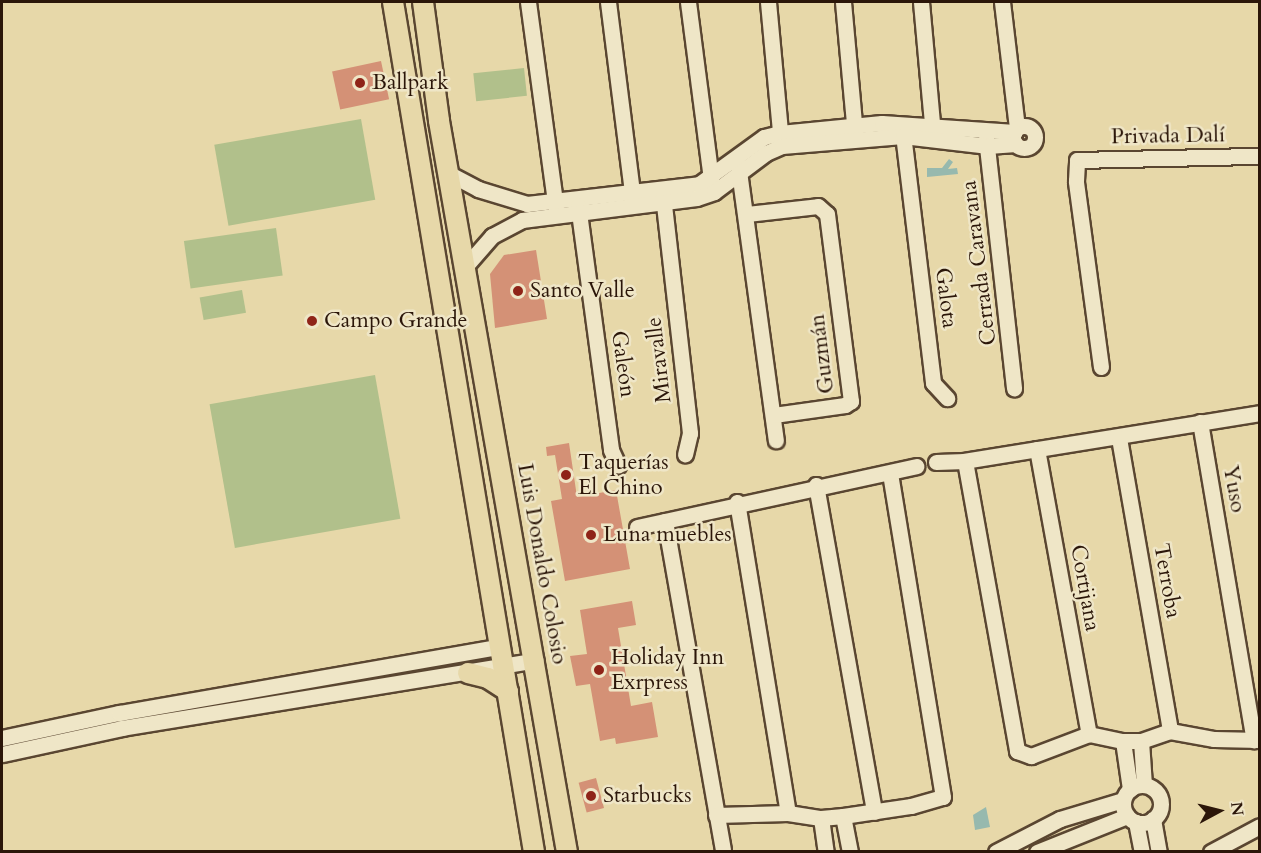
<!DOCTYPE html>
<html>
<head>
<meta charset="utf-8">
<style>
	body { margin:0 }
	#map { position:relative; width:1261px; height:853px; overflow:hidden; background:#e7d8a9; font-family:Cardo,serif }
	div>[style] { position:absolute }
	.green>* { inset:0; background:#b1c08b; transform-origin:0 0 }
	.water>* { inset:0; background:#97b9ae }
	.building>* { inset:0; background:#d49176; transform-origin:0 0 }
	.roads { filter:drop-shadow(2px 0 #5a4631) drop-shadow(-2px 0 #5a4631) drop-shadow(0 2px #5a4631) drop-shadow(0 -2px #5a4631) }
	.minor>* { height:15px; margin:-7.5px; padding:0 7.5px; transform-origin:7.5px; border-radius:7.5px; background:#efe6c7 }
	.minor>.ring { margin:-7.5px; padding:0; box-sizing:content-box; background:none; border:15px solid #efe6c7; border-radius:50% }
	.major>* { height:20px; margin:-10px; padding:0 10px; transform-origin:10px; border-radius:10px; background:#e7d8a9 }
	.dots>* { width:16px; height:16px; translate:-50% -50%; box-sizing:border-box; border:3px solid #efe6c7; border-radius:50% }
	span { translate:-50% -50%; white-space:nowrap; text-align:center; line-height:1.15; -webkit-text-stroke:5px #efe6c7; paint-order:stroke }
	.poi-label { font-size:22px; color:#2b1609 }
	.left { translate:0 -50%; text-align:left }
	.street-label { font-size:22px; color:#2b1609 }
	.frame { position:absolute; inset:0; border:3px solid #2b1609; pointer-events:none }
	.north { position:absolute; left:1189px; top:781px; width:60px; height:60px; -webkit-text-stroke:4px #efe6c7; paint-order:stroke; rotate:83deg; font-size:16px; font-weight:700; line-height:24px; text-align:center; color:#2b1609 }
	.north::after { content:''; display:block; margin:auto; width:21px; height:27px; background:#2b1609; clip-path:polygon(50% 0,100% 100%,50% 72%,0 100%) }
</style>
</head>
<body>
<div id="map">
	<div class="green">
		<i style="left:524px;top:68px;width:28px;height:51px;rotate:84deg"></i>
		<i style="left:361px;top:119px;width:82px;height:149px;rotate:80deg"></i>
		<i style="left:276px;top:228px;width:48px;height:93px;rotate:82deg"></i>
		<i style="left:242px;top:290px;width:23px;height:43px;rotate:80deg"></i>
		<i style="left:375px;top:375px;width:146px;height:168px;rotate:80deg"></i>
	</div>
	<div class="water">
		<i style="clip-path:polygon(949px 159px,953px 162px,948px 169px,957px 168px,958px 174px,927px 177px,927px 168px,942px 168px)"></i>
		<i style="clip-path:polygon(986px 807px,990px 827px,975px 830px,973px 815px)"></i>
	</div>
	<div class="building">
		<i style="left:381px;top:61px;width:39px;height:50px;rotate:78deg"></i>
		<i style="clip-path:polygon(536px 250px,547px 319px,495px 328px,490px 274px,504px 255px)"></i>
		<i style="clip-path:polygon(569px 443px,577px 497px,616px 490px,630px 569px,565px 581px,551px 501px,562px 499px,555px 455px,547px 456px,546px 447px)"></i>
		<i style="clip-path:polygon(632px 601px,636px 625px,618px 628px,631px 706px,652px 702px,658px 737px,616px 744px,615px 738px,600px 741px,590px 684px,576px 686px,570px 656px,587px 654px,580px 610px)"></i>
		<i style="left:596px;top:778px;width:31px;height:18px;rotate:75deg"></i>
	</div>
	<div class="roads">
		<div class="minor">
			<i style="left:528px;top:2px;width:210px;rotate:82.3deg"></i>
			<i style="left:608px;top:2px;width:201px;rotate:82.8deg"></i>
			<i style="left:688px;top:2px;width:186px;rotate:82.6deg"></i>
			<i style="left:768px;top:2px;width:140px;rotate:84.7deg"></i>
			<i style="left:843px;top:2px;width:132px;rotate:84.8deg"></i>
			<i style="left:921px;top:2px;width:133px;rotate:84.8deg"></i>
			<i style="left:1002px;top:2px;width:127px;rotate:83.2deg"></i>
			<i class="ring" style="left:1013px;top:126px;width:7px;height:7px"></i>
			<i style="left:902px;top:126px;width:259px;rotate:83.1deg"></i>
			<i style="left:933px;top:383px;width:21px;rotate:47deg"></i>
			<i style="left:986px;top:138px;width:252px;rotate:83.6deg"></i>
			<i style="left:738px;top:164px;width:279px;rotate:82.2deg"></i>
			<i style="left:448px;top:173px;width:34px;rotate:28deg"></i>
			<i style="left:478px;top:189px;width:51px;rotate:17deg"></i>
			<i style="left:527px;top:204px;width:173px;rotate:-6.6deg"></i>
			<i style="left:699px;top:184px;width:80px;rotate:-35.9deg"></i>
			<i style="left:764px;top:137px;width:16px;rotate:-14deg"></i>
			<i style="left:780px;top:133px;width:102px;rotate:-5.6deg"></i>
			<i style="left:882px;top:123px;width:133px;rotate:3.9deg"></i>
			<i style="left:663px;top:196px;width:239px;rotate:83.5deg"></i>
			<i style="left:690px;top:433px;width:22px;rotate:103deg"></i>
			<i style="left:578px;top:205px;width:247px;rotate:82.3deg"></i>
			<i style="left:611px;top:450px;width:17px;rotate:65deg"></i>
			<i style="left:747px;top:214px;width:71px;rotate:-6.4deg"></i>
			<i style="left:818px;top:206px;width:12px;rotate:42deg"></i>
			<i style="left:827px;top:214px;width:189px;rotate:82.7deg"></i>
			<i style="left:851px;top:401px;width:7px;rotate:146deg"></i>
			<i style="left:845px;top:405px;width:72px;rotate:172deg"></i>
			<i style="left:464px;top:268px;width:43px;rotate:-48.8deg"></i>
			<i style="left:492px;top:236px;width:34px;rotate:-28deg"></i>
			<i style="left:522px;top:220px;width:176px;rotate:-7.2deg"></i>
			<i style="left:697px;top:198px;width:18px;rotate:-19deg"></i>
			<i style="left:714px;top:192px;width:65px;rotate:-36.9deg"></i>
			<i style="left:766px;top:153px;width:17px;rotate:-24deg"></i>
			<i style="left:782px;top:146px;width:121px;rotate:-4.7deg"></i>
			<i style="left:903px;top:136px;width:86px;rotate:6.7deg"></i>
			<i style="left:988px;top:146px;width:28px;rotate:-4deg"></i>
			<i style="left:1101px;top:367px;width:188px;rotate:-97.7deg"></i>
			<i style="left:1076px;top:181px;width:21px;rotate:-87deg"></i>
			<i style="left:1077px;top:160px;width:183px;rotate:-1.3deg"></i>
			<i style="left:1260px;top:413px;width:299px;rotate:170.8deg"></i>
			<i style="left:965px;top:461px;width:295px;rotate:79.8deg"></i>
			<i style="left:1017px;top:751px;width:15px;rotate:20deg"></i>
			<i style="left:1031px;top:756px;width:62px;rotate:-20.8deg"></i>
			<i style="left:1089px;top:734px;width:35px;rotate:12deg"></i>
			<i style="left:1123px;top:741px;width:18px"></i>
			<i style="left:1141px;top:741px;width:31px;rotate:-19deg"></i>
			<i style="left:1170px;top:731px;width:45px;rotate:10.3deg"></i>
			<i style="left:1214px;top:739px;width:46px;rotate:1.2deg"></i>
			<i style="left:1200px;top:422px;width:323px;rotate:80.4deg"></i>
			<i style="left:1119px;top:438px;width:297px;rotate:80.1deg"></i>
			<i style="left:1037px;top:449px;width:290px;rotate:79.7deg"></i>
			<i style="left:936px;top:462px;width:29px;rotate:-2deg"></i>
			<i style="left:816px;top:485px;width:332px;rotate:79.9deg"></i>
			<i style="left:737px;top:502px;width:315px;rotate:80.7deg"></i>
			<i style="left:665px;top:521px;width:334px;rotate:80deg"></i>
			<i style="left:637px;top:527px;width:286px;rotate:-12.3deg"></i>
			<i style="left:2px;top:738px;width:120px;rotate:-12.1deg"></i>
			<i style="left:119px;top:713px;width:388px;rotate:-9.9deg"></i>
			<i style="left:1123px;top:741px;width:49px;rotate:81.7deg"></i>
			<i style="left:1141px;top:741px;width:44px;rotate:86.1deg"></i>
			<i style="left:2px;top:754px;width:123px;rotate:-12.2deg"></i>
			<i style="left:122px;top:728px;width:419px;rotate:-9.3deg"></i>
			<i class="ring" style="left:1123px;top:785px;width:23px;height:23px"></i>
			<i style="left:716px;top:815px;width:72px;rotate:-1.6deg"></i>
			<i style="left:788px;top:813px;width:33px;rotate:9deg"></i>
			<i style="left:821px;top:818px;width:22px;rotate:-5deg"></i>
			<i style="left:843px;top:816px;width:69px;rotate:-8.4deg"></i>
			<i style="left:911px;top:806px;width:33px;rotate:-16deg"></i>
			<i style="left:943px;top:797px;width:328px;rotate:-99.3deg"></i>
			<i style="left:843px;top:816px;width:37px;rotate:79deg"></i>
			<i style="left:821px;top:818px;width:34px;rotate:82deg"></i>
			<i style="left:1153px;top:819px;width:34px;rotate:80deg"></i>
			<i style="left:1136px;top:822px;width:31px;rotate:79deg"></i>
			<i style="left:996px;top:852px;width:72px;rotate:-27.3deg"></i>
			<i style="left:1060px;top:819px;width:66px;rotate:-16.8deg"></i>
			<i style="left:1037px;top:852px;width:97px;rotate:-21.8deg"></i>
			<i style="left:1211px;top:852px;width:55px;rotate:-28deg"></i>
		</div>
		<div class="major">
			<i style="left:393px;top:2px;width:862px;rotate:80.58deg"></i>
			<i style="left:423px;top:2px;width:120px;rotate:82.3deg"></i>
			<i style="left:439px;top:121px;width:742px;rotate:80.07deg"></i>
			<i style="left:468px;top:673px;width:21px;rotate:14deg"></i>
			<i style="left:488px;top:678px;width:24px;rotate:33deg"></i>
		</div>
	</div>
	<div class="dots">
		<i style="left:360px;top:83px;background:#8f2418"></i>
		<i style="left:518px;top:291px;background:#8f2418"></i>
		<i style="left:312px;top:321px;background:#8f2418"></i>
		<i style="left:566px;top:475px;background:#8f2418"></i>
		<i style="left:591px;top:535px;background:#8f2418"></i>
		<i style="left:599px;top:670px;background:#8f2418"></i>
		<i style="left:591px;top:796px;background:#8f2418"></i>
	</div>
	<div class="poi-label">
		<span class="left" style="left:372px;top:83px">Ballpark</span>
		<span class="left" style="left:530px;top:291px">Santo Valle</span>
		<span class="left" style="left:324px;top:321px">Campo Grande</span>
		<span class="left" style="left:578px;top:475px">Taquerías<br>El Chino</span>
		<span class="left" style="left:603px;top:535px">Luna muebles</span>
		<span class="left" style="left:611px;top:670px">Holiday Inn<br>Exrpress</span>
		<span class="left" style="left:603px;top:796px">Starbucks</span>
	</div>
	<div class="street-label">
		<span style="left:1168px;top:136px;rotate:-1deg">Privada Dalí</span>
		<span style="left:979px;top:263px;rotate:-97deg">Cerrada Caravana</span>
		<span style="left:946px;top:298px;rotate:83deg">Galota</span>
		<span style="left:822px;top:354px;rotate:-97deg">Guzmán</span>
		<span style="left:659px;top:360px;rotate:-97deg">Miravalle</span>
		<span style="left:623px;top:364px;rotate:82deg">Galeón</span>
		<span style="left:1234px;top:489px;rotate:80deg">Yuso</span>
		<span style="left:542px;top:564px;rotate:80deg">Luis Donaldo Colosio</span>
		<span style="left:1167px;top:581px;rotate:80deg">Terroba</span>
		<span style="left:1085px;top:588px;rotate:80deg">Cortijana</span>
	</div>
	<div class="frame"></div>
	<div class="north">N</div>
</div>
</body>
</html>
